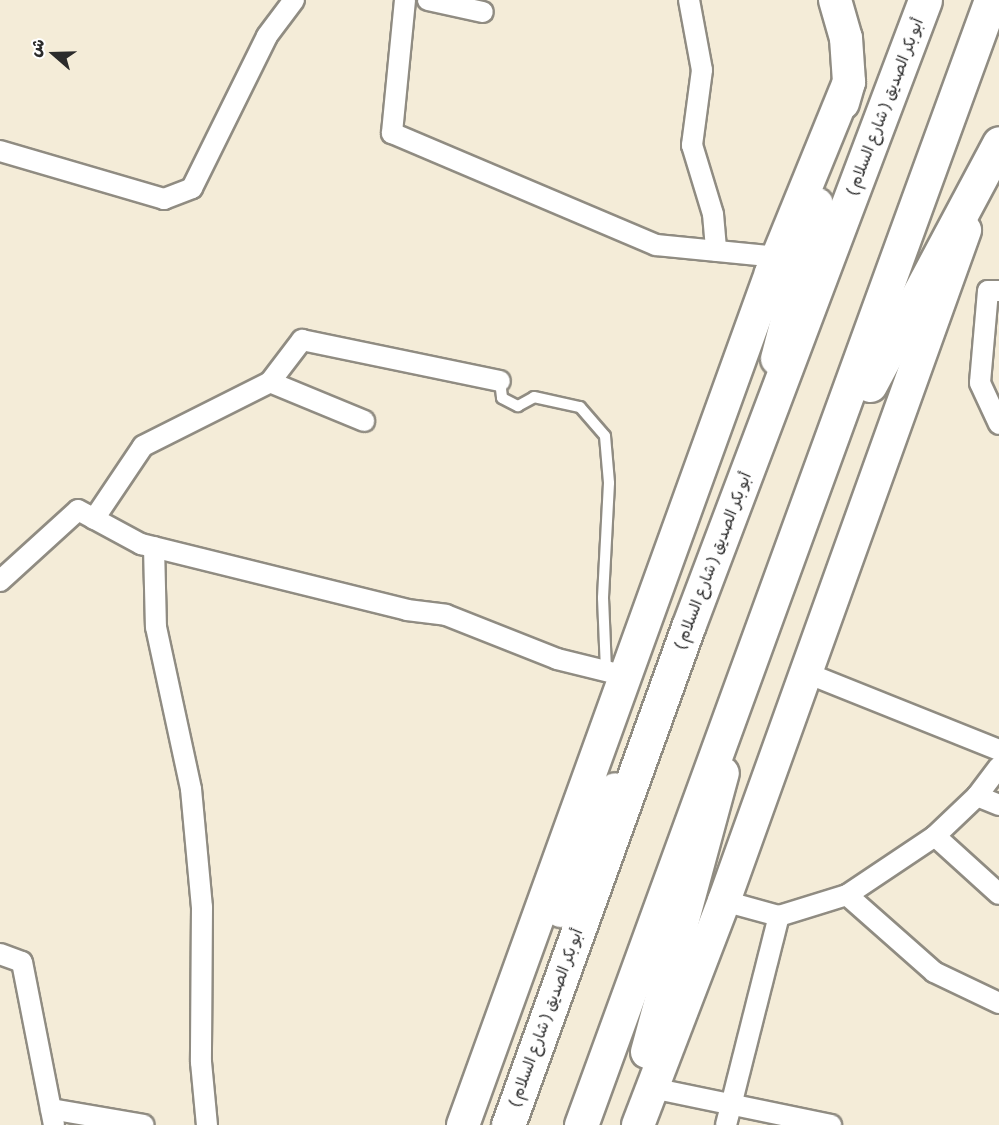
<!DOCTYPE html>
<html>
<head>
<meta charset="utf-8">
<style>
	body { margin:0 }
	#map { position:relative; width:999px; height:1125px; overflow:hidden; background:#f4ecd8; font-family:Pangolin,"Playpen Sans Arabic",sans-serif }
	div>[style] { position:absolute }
	.roads { filter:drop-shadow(2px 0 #908c82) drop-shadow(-2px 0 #908c82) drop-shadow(0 2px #908c82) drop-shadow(0 -2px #908c82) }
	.lane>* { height:10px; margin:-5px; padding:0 5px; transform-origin:5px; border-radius:5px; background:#fff }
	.street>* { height:20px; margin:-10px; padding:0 10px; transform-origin:10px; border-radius:10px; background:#fff }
	.primary>* { height:32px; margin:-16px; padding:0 16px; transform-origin:16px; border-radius:16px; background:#fff }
	.highway>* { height:33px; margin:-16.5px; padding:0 16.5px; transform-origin:16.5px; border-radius:16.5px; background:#fff }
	span { translate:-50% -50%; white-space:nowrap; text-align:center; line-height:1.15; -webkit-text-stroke:6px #fff; paint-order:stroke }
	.street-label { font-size:16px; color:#2b2b2b }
	.north { position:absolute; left:24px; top:24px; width:60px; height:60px; -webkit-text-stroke:4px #fff; paint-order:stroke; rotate:290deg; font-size:16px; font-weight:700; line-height:24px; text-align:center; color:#2b2b2b }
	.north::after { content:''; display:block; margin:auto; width:21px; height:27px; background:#2b2b2b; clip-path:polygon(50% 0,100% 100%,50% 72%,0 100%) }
</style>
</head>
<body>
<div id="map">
	<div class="roads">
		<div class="lane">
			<i style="left:500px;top:381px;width:17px;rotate:83deg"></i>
			<i style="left:502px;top:398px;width:18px;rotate:27deg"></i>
			<i style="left:518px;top:406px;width:18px;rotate:-29deg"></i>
			<i style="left:534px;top:397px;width:47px;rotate:12.3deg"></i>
			<i style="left:580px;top:407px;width:38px;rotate:49deg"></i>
			<i style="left:605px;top:436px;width:47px;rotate:85.1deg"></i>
			<i style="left:609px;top:483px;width:115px;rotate:93deg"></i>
			<i style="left:603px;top:598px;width:73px;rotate:87.6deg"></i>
		</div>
		<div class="street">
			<i style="left:405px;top:0;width:134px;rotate:95.6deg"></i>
			<i style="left:392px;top:133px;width:287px;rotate:23deg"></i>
			<i style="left:656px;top:245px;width:123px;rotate:5.6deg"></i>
			<i style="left:428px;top:0;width:56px;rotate:12.3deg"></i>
			<i style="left:689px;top:0;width:71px;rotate:79.5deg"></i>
			<i style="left:702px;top:70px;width:76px;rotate:97.6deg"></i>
			<i style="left:692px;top:145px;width:72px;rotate:73.1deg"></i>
			<i style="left:713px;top:214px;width:37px;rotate:85deg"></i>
			<i style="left:0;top:151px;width:171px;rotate:16.3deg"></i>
			<i style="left:164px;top:199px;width:30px;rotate:-21deg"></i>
			<i style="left:192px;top:188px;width:169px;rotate:-63.7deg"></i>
			<i style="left:267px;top:36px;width:45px;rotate:-53.1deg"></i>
			<i style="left:999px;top:291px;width:11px;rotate:180deg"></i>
			<i style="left:988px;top:291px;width:92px;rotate:95deg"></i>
			<i style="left:980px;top:383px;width:45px;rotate:65.1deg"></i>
			<i style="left:270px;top:382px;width:102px;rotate:22.5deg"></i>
			<i style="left:94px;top:519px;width:88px;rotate:-56.1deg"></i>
			<i style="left:143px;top:446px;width:142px;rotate:-26.7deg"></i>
			<i style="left:270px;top:382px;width:53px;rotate:-52.7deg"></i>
			<i style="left:302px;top:340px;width:202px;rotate:11.7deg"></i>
			<i style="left:154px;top:547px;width:80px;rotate:88.6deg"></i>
			<i style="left:156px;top:627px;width:166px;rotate:77.8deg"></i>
			<i style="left:191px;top:789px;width:119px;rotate:84.7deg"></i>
			<i style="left:202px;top:907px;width:155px;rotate:90.4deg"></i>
			<i style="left:201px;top:1062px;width:63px;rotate:84.6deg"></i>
			<i style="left:0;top:581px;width:105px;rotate:-42.3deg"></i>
			<i style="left:78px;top:510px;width:72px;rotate:28.4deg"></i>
			<i style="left:141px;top:544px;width:274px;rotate:13.9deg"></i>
			<i style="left:407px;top:610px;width:39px;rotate:7deg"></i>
			<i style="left:446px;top:615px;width:119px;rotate:21.6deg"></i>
			<i style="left:557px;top:659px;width:71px;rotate:13.8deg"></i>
			<i style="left:804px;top:672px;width:210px;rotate:21.8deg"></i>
			<i style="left:977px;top:796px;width:24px;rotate:22deg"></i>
			<i style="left:935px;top:836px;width:86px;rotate:42.2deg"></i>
			<i style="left:847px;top:895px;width:116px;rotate:41.5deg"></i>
			<i style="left:934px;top:972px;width:72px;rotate:25.5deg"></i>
			<i style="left:724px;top:901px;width:57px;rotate:15.3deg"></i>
			<i style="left:779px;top:916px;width:71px;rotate:-17.2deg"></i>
			<i style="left:847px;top:895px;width:106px;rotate:-33.8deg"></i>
			<i style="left:935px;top:836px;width:58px;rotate:-43.6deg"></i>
			<i style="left:977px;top:796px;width:36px;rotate:-53deg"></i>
			<i style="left:0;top:954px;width:23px;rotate:20deg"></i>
			<i style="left:22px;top:962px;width:166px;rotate:78.9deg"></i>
			<i style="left:652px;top:1088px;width:183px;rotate:11.7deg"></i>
			<i style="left:51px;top:1109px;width:94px;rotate:9.8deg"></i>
			<i style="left:726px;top:1125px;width:216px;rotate:-75.8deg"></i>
		</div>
		<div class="primary">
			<i style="left:835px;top:0;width:40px;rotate:74deg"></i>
			<i style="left:846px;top:38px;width:44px;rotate:86.1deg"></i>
			<i style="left:849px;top:82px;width:22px;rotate:106deg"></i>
			<i style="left:777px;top:359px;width:160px;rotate:-75.5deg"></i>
			<i style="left:561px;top:911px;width:133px;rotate:-66.1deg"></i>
			<i style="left:647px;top:1052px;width:289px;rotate:-74.8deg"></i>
			<i style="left:463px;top:1125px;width:906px;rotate:-70.12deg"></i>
			<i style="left:771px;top:273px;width:206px;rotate:-67.8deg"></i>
			<i style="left:638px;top:1125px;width:240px;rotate:-69deg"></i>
			<i style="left:724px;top:901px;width:713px;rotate:-70.24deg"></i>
		</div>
		<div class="highway">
			<i style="left:870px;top:385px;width:274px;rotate:-61.9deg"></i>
			<i style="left:508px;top:1125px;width:530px;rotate:-70.13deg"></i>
			<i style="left:688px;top:627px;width:670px;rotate:-69.29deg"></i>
			<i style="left:581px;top:1125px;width:1197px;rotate:-69.98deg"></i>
		</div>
	</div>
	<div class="street-label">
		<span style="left:885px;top:107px;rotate:-69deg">( شارع السلام ) أبو بكر الصديق</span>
		<span style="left:713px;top:561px;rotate:-69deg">( شارع السلام ) أبو بكر الصديق</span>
		<span style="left:546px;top:1018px;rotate:-70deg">( شارع السلام ) أبو بكر الصديق</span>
	</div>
	<div class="north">ش</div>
</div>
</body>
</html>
